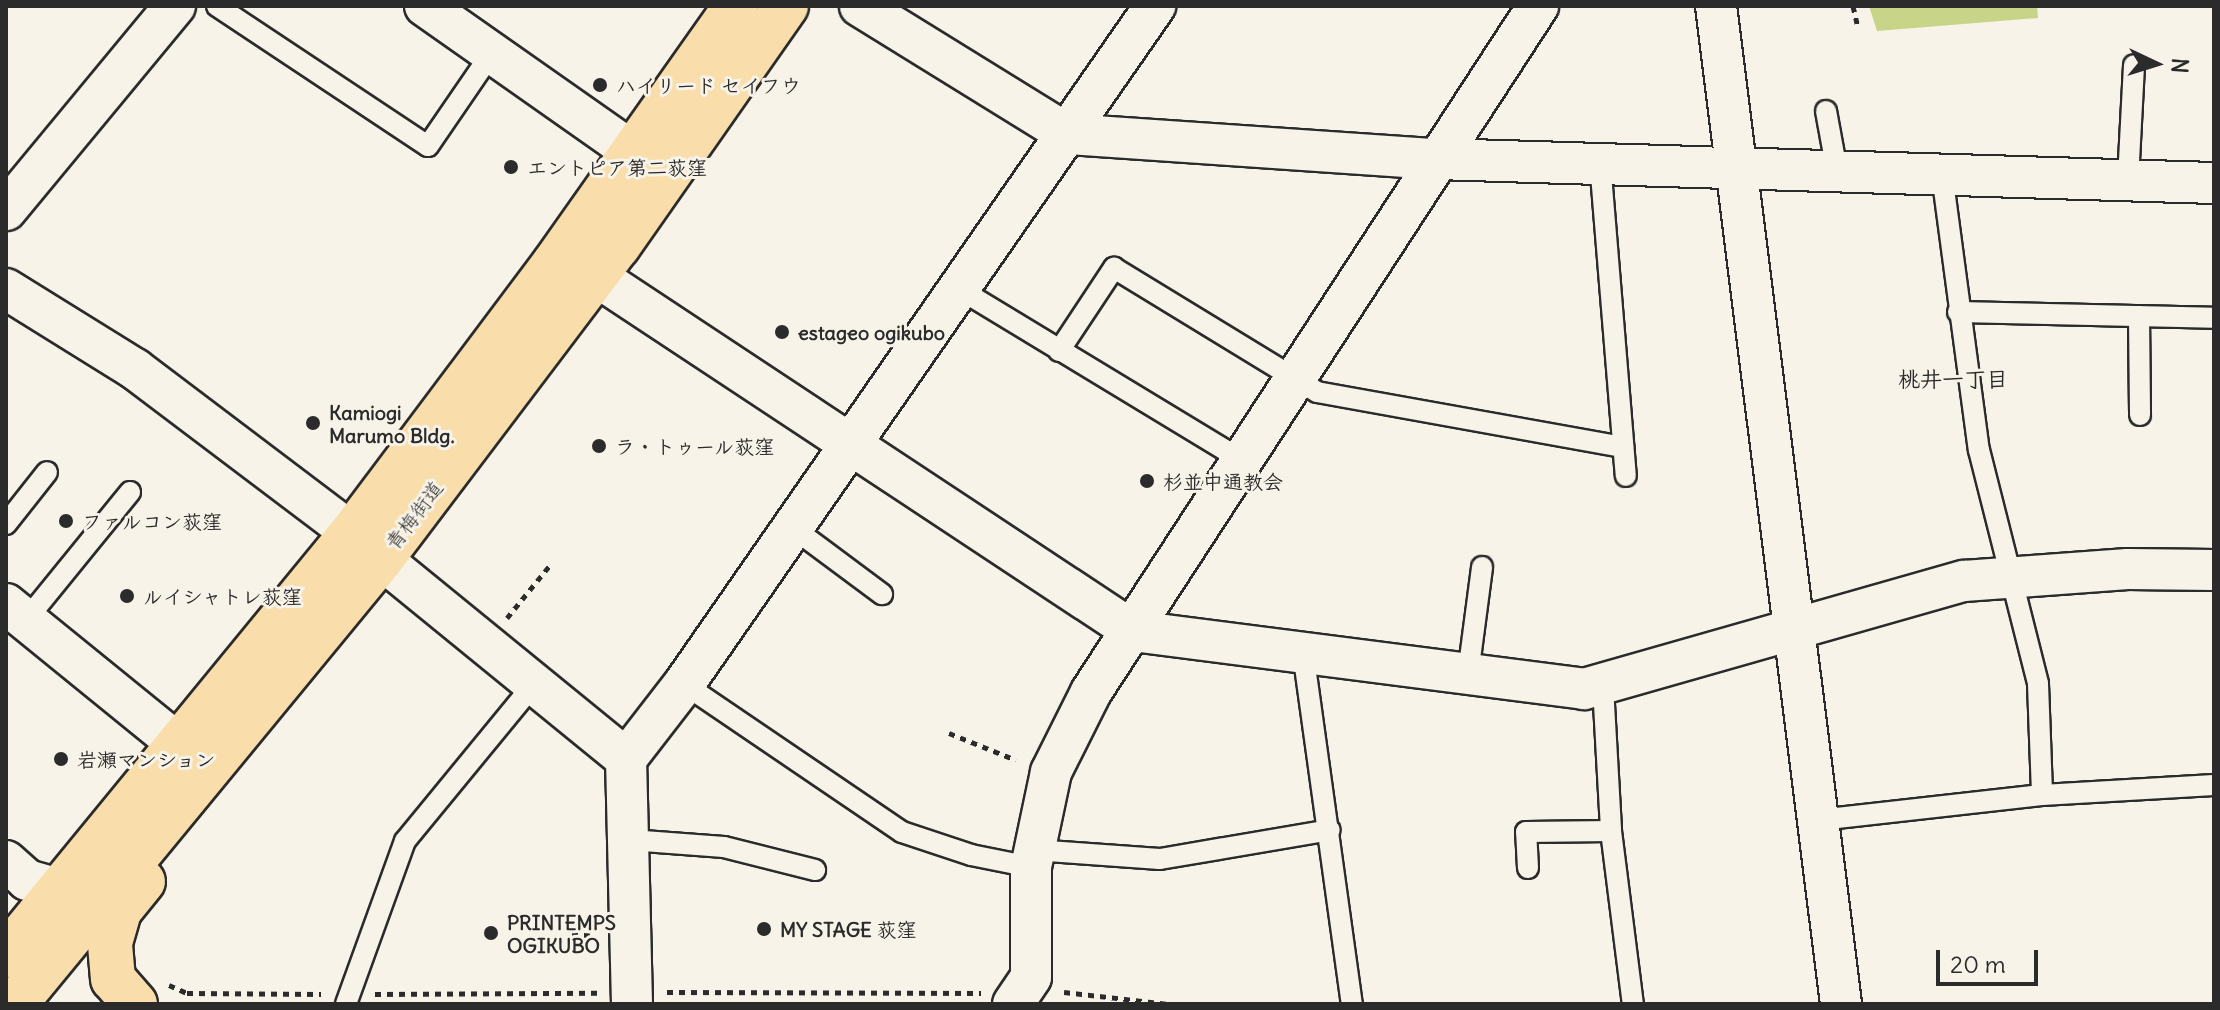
<!DOCTYPE html>
<html>
<head>
<meta charset="utf-8">
<style>
	body { margin:0 }
	#map { position:relative; width:2220px; height:1010px; overflow:hidden; background:#f7f3e8; font-family:Delius,"Klee One",sans-serif }
	div>[style] { position:absolute }
	.green>* { inset:0; background:#c8d588 }
	.path>* { height:5px; margin-top:-2.5px; transform-origin:0; background:repeating-linear-gradient(90deg,#2b2b2b 0 6px,transparent 0 12px) }
	.roads { filter:drop-shadow(2px 0 #2b2b2b) drop-shadow(-2px 0 #2b2b2b) drop-shadow(0 2px #2b2b2b) drop-shadow(0 -2px #2b2b2b) }
	.lane>* { height:20px; margin:-10px; padding:0 10px; transform-origin:10px; border-radius:10px; background:#f7f3e8 }
	.street>* { height:40px; margin:-20px; padding:0 20px; transform-origin:20px; border-radius:20px; background:#f7f3e8 }
	.primary>* { height:44px; margin:-22px; padding:0 22px; transform-origin:22px; border-radius:22px; background:#f9deab }
	.dots>* { width:22px; height:22px; translate:-50% -50%; box-sizing:border-box; border:4px solid #f7f3e8; border-radius:50% }
	span { translate:-50% -50%; white-space:nowrap; text-align:center; line-height:1.15; -webkit-text-stroke:6px #f7f3e8; paint-order:stroke }
	.poi-label { font-size:20px; color:#2b2b2b; font-weight:700 }
	.left { translate:0 -50%; text-align:left }
	.street-label { font-size:20px; color:#2b2b2b }
	.neighbourhood-label { font-size:22px; color:#2b2b2b; font-weight:700 }
	.frame { position:absolute; inset:0; border:8px solid #2b2b2b; pointer-events:none }
	.north { position:absolute; left:2116px; top:24px; width:80px; height:80px; -webkit-text-stroke:6px #f7f3e8; paint-order:stroke; rotate:94deg; font-size:22px; font-weight:700; line-height:32px; text-align:center; color:#2b2b2b }
	.north::after { content:''; display:block; margin:auto; width:28px; height:36px; background:#2b2b2b; clip-path:polygon(50% 0,100% 100%,50% 72%,0 100%) }
	.scale { position:absolute; left:1936px; top:950px; width:102px; height:36px; box-sizing:border-box; border:4px solid #2b2b2b; border-top:0; padding-left:10px; font-size:24px; line-height:28px; white-space:nowrap; color:#2b2b2b; -webkit-text-stroke:6px #f7f3e8; paint-order:stroke }
</style>
</head>
<body>
<div id="map">
	<div class="green">
		<i style="clip-path:polygon(1869px 6px,2037px 6px,2038px 18px,1877px 31px)"></i>
	</div>
	<div class="path">
		<i style="left:1853px;top:6px;width:23px;rotate:77deg"></i>
		<i style="left:507px;top:618px;width:68px;rotate:-50.9deg"></i>
		<i style="left:949px;top:733px;width:72px;rotate:21.9deg"></i>
		<i style="left:572px;top:934px;width:23px;rotate:5deg"></i>
		<i style="left:169px;top:985px;width:20px;rotate:24deg"></i>
		<i style="left:187px;top:993px;width:134px;rotate:0.4deg"></i>
		<i style="left:667px;top:992px;width:314px;rotate:0.2deg"></i>
		<i style="left:1064px;top:992px;width:107px;rotate:6.5deg"></i>
		<i style="left:375px;top:994px;width:222px;rotate:-0.3deg"></i>
	</div>
	<div class="roads">
		<div class="lane">
			<i style="left:217px;top:6px;width:253px;rotate:33.6deg"></i>
			<i style="left:428px;top:146px;width:112px;rotate:-55.6deg"></i>
			<i style="left:1826px;top:111px;width:61px;rotate:79.6deg"></i>
			<i style="left:1600px;top:162px;width:315px;rotate:85.3deg"></i>
			<i style="left:1942px;top:174px;width:278px;rotate:82.4deg"></i>
			<i style="left:1979px;top:450px;width:241px;rotate:75.8deg"></i>
			<i style="left:2038px;top:684px;width:111px;rotate:87.9deg"></i>
			<i style="left:2128px;top:180px;width:115px;rotate:-87deg"></i>
			<i style="left:961px;top:290px;width:330px;rotate:31.2deg"></i>
			<i style="left:1958px;top:312px;width:256px;rotate:1.3deg"></i>
			<i style="left:2139px;top:316px;width:99px;rotate:89.4deg"></i>
			<i style="left:1059px;top:351px;width:100px;rotate:-56.5deg"></i>
			<i style="left:1114px;top:268px;width:238px;rotate:31.4deg"></i>
			<i style="left:1317px;top:392px;width:311px;rotate:10.2deg"></i>
			<i style="left:6px;top:524px;width:66px;rotate:-51.7deg"></i>
			<i style="left:793px;top:528px;width:111px;rotate:36.6deg"></i>
			<i style="left:26px;top:620px;width:165px;rotate:-50.9deg"></i>
			<i style="left:1303px;top:652px;width:355px;rotate:82.1deg"></i>
			<i style="left:1468px;top:674px;width:108px;rotate:-82.5deg"></i>
			<i style="left:684px;top:684px;width:263px;rotate:34.2deg"></i>
			<i style="left:902px;top:832px;width:73px;rotate:18.4deg"></i>
			<i style="left:971px;top:855px;width:61px;rotate:11.3deg"></i>
			<i style="left:1603px;top:686px;width:145px;rotate:86.8deg"></i>
			<i style="left:1611px;top:831px;width:174px;rotate:82.8deg"></i>
			<i style="left:1819px;top:820px;width:224px;rotate:-6.4deg"></i>
			<i style="left:2042px;top:795px;width:172px;rotate:-3.3deg"></i>
			<i style="left:630px;top:840px;width:94px;rotate:4.3deg"></i>
			<i style="left:724px;top:847px;width:94px;rotate:14.2deg"></i>
			<i style="left:1034px;top:850px;width:126px;rotate:4.1deg"></i>
			<i style="left:1160px;top:859px;width:172px;rotate:-9.7deg"></i>
			<i style="left:1528px;top:868px;width:36px;rotate:-93deg"></i>
			<i style="left:1526px;top:832px;width:85px;rotate:-0.7deg"></i>
			<i style="left:346px;top:1004px;width:173px;rotate:-70.1deg"></i>
			<i style="left:405px;top:841px;width:205px;rotate:-50.6deg"></i>
		</div>
		<div class="street">
			<i style="left:425px;top:6px;width:256px;rotate:35.1deg"></i>
			<i style="left:860px;top:6px;width:243px;rotate:31.7deg"></i>
			<i style="left:1067px;top:134px;width:371px;rotate:3.9deg"></i>
			<i style="left:1437px;top:159px;width:777px;rotate:1.77deg"></i>
			<i style="left:1716px;top:6px;width:1006px;rotate:82.86deg"></i>
			<i style="left:6px;top:210px;width:265px;rotate:-50.4deg"></i>
			<i style="left:596px;top:276px;width:644px;rotate:33.47deg"></i>
			<i style="left:1133px;top:631px;width:455px;rotate:7.3deg"></i>
			<i style="left:1584px;top:689px;width:395px;rotate:-15.9deg"></i>
			<i style="left:1964px;top:581px;width:164px;rotate:-4.2deg"></i>
			<i style="left:2128px;top:569px;width:86px;rotate:0.7deg"></i>
			<i style="left:6px;top:289px;width:152px;rotate:31.8deg"></i>
			<i style="left:135px;top:369px;width:272px;rotate:37.1deg"></i>
			<i style="left:381px;top:559px;width:316px;rotate:39.2deg"></i>
			<i style="left:6px;top:604px;width:219px;rotate:39.1deg"></i>
			<i style="left:6px;top:861px;width:28px;rotate:42deg"></i>
			<i style="left:27px;top:880px;width:32px;rotate:16deg"></i>
			<i style="left:632px;top:1004px;width:245px;rotate:-91.4deg"></i>
			<i style="left:626px;top:759px;width:95px;rotate:-52.3deg"></i>
			<i style="left:684px;top:684px;width:826px;rotate:-55.21deg"></i>
			<i style="left:1013px;top:1004px;width:32px;rotate:-56deg"></i>
			<i style="left:1031px;top:977px;width:110px;rotate:-90deg"></i>
			<i style="left:1031px;top:867px;width:97px;rotate:-78.1deg"></i>
			<i style="left:1051px;top:772px;width:89px;rotate:-63.4deg"></i>
			<i style="left:1091px;top:692px;width:819px;rotate:-56.91deg"></i>
		</div>
		<div class="primary">
			<i style="left:6px;top:955px;width:546px;rotate:-50.65deg"></i>
			<i style="left:352px;top:533px;width:336px;rotate:-53.1deg"></i>
			<i style="left:554px;top:264px;width:316px;rotate:-54.8deg"></i>
			<i style="left:15px;top:1004px;width:576px;rotate:-50.56deg"></i>
			<i style="left:381px;top:559px;width:393px;rotate:-52.9deg"></i>
			<i style="left:618px;top:246px;width:293px;rotate:-55deg"></i>
			<i style="left:135px;top:1004px;width:33px;rotate:-131deg"></i>
			<i style="left:113px;top:979px;width:36px;rotate:-95deg"></i>
			<i style="left:110px;top:943px;width:33px;rotate:-74deg"></i>
			<i style="left:119px;top:911px;width:38px;rotate:-51deg"></i>
		</div>
	</div>
	<div class="dots">
		<i style="left:600px;top:85px;background:#2b2b2b"></i>
		<i style="left:511px;top:167px;background:#2b2b2b"></i>
		<i style="left:782px;top:332px;background:#2b2b2b"></i>
		<i style="left:313px;top:423px;background:#2b2b2b"></i>
		<i style="left:599px;top:446px;background:#2b2b2b"></i>
		<i style="left:1147px;top:481px;background:#2b2b2b"></i>
		<i style="left:66px;top:521px;background:#2b2b2b"></i>
		<i style="left:127px;top:596px;background:#2b2b2b"></i>
		<i style="left:61px;top:759px;background:#2b2b2b"></i>
		<i style="left:764px;top:929px;background:#2b2b2b"></i>
		<i style="left:491px;top:933px;background:#2b2b2b"></i>
	</div>
	<div class="poi-label">
		<span class="left" style="left:616px;top:85px">ハイリード セイフウ</span>
		<span class="left" style="left:527px;top:167px">エントピア第二荻窪</span>
		<span class="left" style="left:798px;top:332px">estageo ogikubo</span>
		<span class="left" style="left:329px;top:424px">Kamiogi<br>Marumo Bldg.</span>
		<span class="left" style="left:615px;top:446px">ラ・トゥール荻窪</span>
		<span class="left" style="left:1163px;top:481px">杉並中通教会</span>
		<span class="left" style="left:82px;top:521px">ファルコン荻窪</span>
		<span class="left" style="left:143px;top:596px">ルイシャトレ荻窪</span>
		<span class="left" style="left:77px;top:759px">岩瀬マンション</span>
		<span class="left" style="left:507px;top:934px">PRINTEMPS<br>OGIKUBO</span>
		<span class="left" style="left:780px;top:929px">MY STAGE 荻窪</span>
	</div>
	<div class="street-label">
		<span style="left:414px;top:515px;rotate:-53deg">青梅街道</span>
	</div>
	<div class="neighbourhood-label">
		<span style="left:1953px;top:380px">桃井一丁目</span>
	</div>
	<div class="frame"></div>
	<div class="north">N</div>
	<div class="scale">20 m</div>
</div>
</body>
</html>
